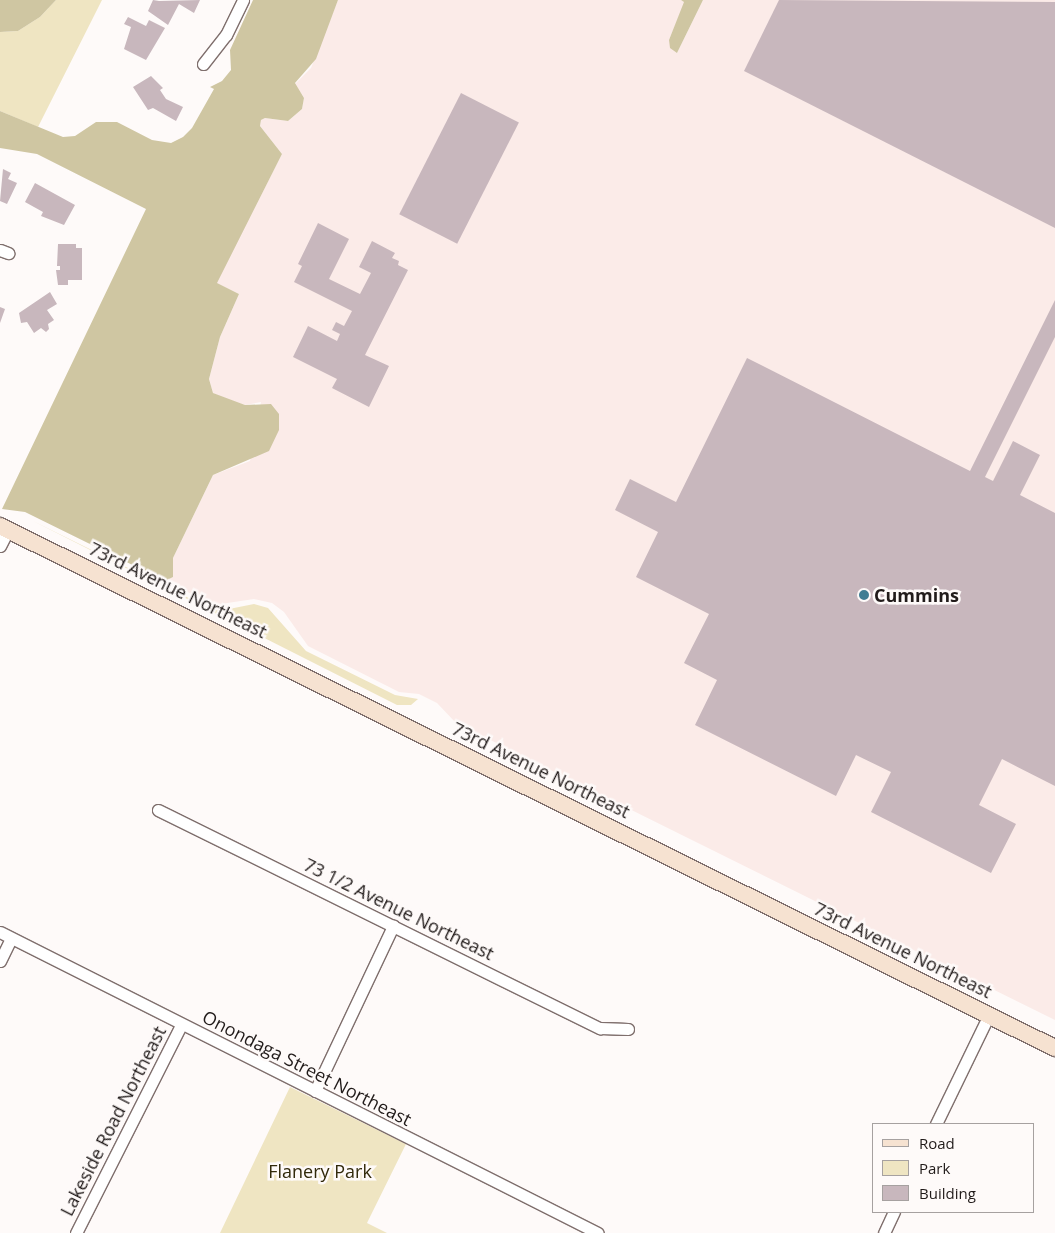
<!DOCTYPE html>
<html>
<head>
<meta charset="utf-8">
<style>
	body { margin:0 }
	#map { position:relative; width:1055px; height:1233px; overflow:hidden; background:#fefaf9; font-family:"Open Sans",sans-serif }
	div>[style] { position:absolute }
	.built>* { inset:0; background:#fbebe8 }
	.green>* { inset:0; background:#efe5c2 }
	.forest>* { inset:0; background:#cfc6a2 }
	.building>* { inset:0; background:#c8b7bd; transform-origin:0 0 }
	.roads { filter:drop-shadow(1px 0 #7f6f6d) drop-shadow(-1px 0 #7f6f6d) drop-shadow(0 1px #7f6f6d) drop-shadow(0 -1px #7f6f6d) }
	.street>* { height:11px; margin:-5.5px; padding:0 5.5px; transform-origin:5.5px; border-radius:5.5px; background:#fff }
	.secondary>* { height:16px; margin:-8px; padding:0 8px; transform-origin:8px; border-radius:8px; background:#f6e2d1 }
	.dots>* { width:14px; height:14px; translate:-50% -50%; box-sizing:border-box; border:2px solid #fefaf9; border-radius:50% }
	span { translate:-50% -50%; white-space:nowrap; text-align:center; line-height:1.15; -webkit-text-stroke:5px #fefaf9; paint-order:stroke }
	.street-label { font-size:18px; color:#211b1a }
	.poi-label { font-size:18px; color:#211b1a; font-weight:700 }
	.left { translate:0 -50%; text-align:left }
	.park-label { font-size:18px; color:#31290a }
	.legend { position:absolute; left:872px; top:1123px; width:162px; height:90px; box-sizing:border-box; background:#fefaf9; border:1px solid #a6a1a0; margin:0; padding:6px 9px; list-style:none; font-size:15px; color:#211b1a }
	.legend li { display:flex; align-items:center; gap:10px; height:25px }
	.legend b { width:25px; border:1px solid #a6a1a0 }
</style>
</head>
<body>
<div id="map">
	<div class="built">
		<i style="clip-path:polygon(338px 0,681px 0,685px 2px,669px 40px,677px 53px,703px 0,1055px 0,1055px 1020px,456px 723px,437px 703px,419px 694px,399px 692px,308px 646px,284px 612px,272px 603px,254px 599px,214px 605px,165px 581px,173px 577px,173px 558px,213px 475px,250px 461px,261px 402px,245px 405px,226px 400px,213px 393px,209px 379px,220px 337px,239px 294px,216px 283px,282px 154px,260px 126px,261px 120px,265px 118px,288px 121px,302px 109px,304px 98px,295px 84px,311px 68px)"></i>
	</div>
	<div class="green">
		<i style="clip-path:polygon(56px 0,102px 0,38px 127px,0 111px,0 32px,18px 31px,40px 17px)"></i>
		<i style="clip-path:polygon(31px 520px,211px 609px,224px 610px,254px 604px,268px 608px,306px 651px,395px 695px,418px 699px,411px 705px,397px 705px)"></i>
		<i style="clip-path:polygon(290px 1087px,406px 1144px,367px 1223px,387px 1233px,220px 1233px)"></i>
	</div>
	<div class="forest">
		<i style="clip-path:polygon(0 0,56px 0,40px 17px,18px 31px,0 32px)"></i>
		<i style="clip-path:polygon(253px 0,338px 0,316px 59px,295px 83px,304px 98px,302px 109px,288px 121px,265px 118px,261px 120px,260px 126px,282px 154px,217px 283px,239px 294px,220px 337px,209px 379px,213px 393px,245px 405px,271px 404px,279px 414px,279px 430px,269px 451px,213px 475px,173px 558px,173px 577px,165px 581px,25px 512px,2px 509px,146px 209px,37px 154px,0 148px,0 111px,63px 137px,75px 136px,96px 122px,117px 122px,152px 140px,171px 143px,183px 137px,192px 128px,214px 89px,210px 87px,222px 81px,231px 70px,230px 50px)"></i>
		<i style="clip-path:polygon(681px 0,703px 0,677px 53px,670px 48px,669px 40px,684px 2px)"></i>
	</div>
	<div class="building">
		<i style="clip-path:polygon(153px 0,159px 1px,200px 0,194px 13px,179px 4px,168px 25px,148px 11px)"></i>
		<i style="clip-path:polygon(779px 0,1055px 2px,1055px 228px,744px 71px)"></i>
		<i style="clip-path:polygon(128px 17px,146px 26px,149px 20px,165px 28px,146px 60px,124px 49px,131px 27px,124px 24px)"></i>
		<i style="clip-path:polygon(151px 76px,163px 88px,160px 90px,166px 99px,183px 107px,176px 121px,153px 108px,148px 110px,133px 87px)"></i>
		<i style="left:461px;top:93px;width:65px;height:136px;rotate:27deg"></i>
		<i style="clip-path:polygon(3px 169px,11px 173px,8px 179px,17px 183px,7px 204px,0 201px)"></i>
		<i style="clip-path:polygon(35px 183px,75px 205px,64px 225px,41px 216px,43px 212px,25px 202px)"></i>
		<i style="clip-path:polygon(318px 223px,349px 239px,329px 279px,360px 294px,371px 273px,359px 267px,372px 241px,395px 253px,392px 258px,399px 261px,398px 265px,408px 270px,365px 355px,389px 366px,369px 407px,332px 388px,337px 379px,293px 357px,308px 326px,337px 341px,340px 334px,332px 330px,336px 322px,344px 326px,352px 311px,294px 282px,302px 266px,298px 264px)"></i>
		<i style="clip-path:polygon(58px 244px,76px 244px,76px 248px,82px 248px,82px 280px,68px 280px,68px 285px,58px 285px,56px 270px,60px 270px,60px 266px,57px 266px)"></i>
		<i style="clip-path:polygon(50px 292px,57px 304px,47px 310px,54px 320px,48px 324px,49px 329px,46px 332px,41px 328px,34px 333px,27px 322px,21px 323px,19px 313px)"></i>
		<i style="clip-path:polygon(1055px 300px,1055px 337px,985px 477px,993px 481px,1013px 441px,1040px 455px,1020px 495px,1055px 513px,1055px 786px,1002px 759px,979px 805px,1016px 824px,991px 873px,871px 812px,891px 772px,856px 755px,836px 796px,695px 725px,717px 680px,684px 663px,709px 614px,636px 577px,658px 532px,615px 510px,630px 479px,676px 502px,747px 358px,970px 471px)"></i>
		<i style="clip-path:polygon(0 307px,5px 309px,0 323px)"></i>
	</div>
	<div class="roads">
		<div class="street">
			<i style="left:203px;top:64px;width:37px;rotate:-52deg"></i>
			<i style="left:226px;top:35px;width:39px;rotate:-64deg"></i>
			<i style="left:0;top:250px;width:9px;rotate:21deg"></i>
			<i style="left:0;top:546px;width:18px;rotate:-63deg"></i>
			<i style="left:158px;top:810px;width:493px;rotate:26.3deg"></i>
			<i style="left:600px;top:1028px;width:28px;rotate:2deg"></i>
			<i style="left:0;top:932px;width:669px;rotate:26.72deg"></i>
			<i style="left:0;top:961px;width:25px;rotate:-64deg"></i>
			<i style="left:315px;top:1091px;width:183px;rotate:-64.7deg"></i>
			<i style="left:936px;top:1124px;width:121px;rotate:-64.1deg"></i>
			<i style="left:76px;top:1233px;width:233px;rotate:-63.2deg"></i>
			<i style="left:884px;top:1233px;width:23px;rotate:-65deg"></i>
		</div>
		<div class="secondary">
			<i style="left:0;top:526px;width:1177px;rotate:26.33deg"></i>
		</div>
	</div>
	<div class="dots">
		<i style="left:864px;top:595px;background:#407d93"></i>
	</div>
	<div class="street-label">
		<span style="left:178px;top:590px;rotate:26deg">73rd Avenue Northeast</span>
		<span style="left:541px;top:770px;rotate:26deg">73rd Avenue Northeast</span>
		<span style="left:399px;top:909px;rotate:26deg">73 1/2 Avenue Northeast</span>
		<span style="left:903px;top:950px;rotate:26deg">73rd Avenue Northeast</span>
		<span style="left:307px;top:1068px;rotate:27deg">Onondaga Street Northeast</span>
		<span style="left:113px;top:1121px;rotate:-63deg">Lakeside Road Northeast</span>
	</div>
	<div class="poi-label">
		<span class="left" style="left:874px;top:595px">Cummins</span>
	</div>
	<div class="park-label">
		<span style="left:320px;top:1171px">Flanery Park</span>
	</div>
	<ul class="legend">
	<li><b style="height:6px;background:#f6e2d1"></b>Road</li>
	<li><b style="height:14px;background:#efe5c2"></b>Park</li>
	<li><b style="height:14px;background:#c8b7bd"></b>Building</li>
	</ul>
</div>
</body>
</html>
